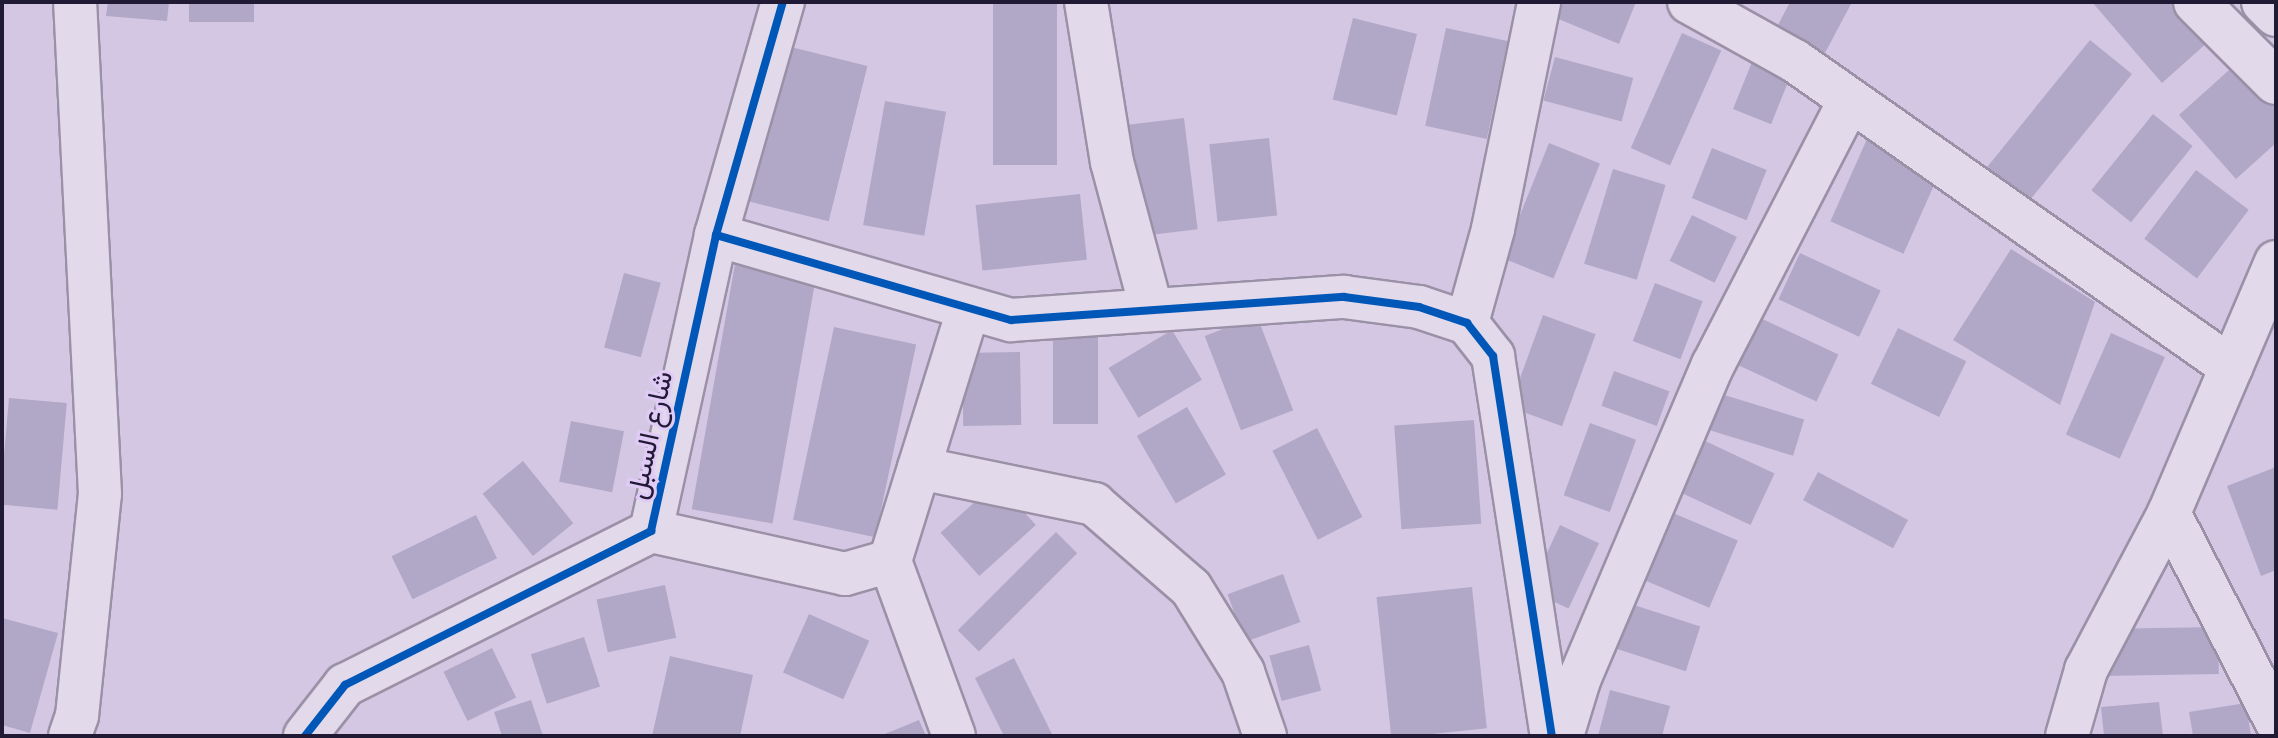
<!DOCTYPE html>
<html>
<head>
<meta charset="utf-8">
<style>
	body { margin:0 }
	#map { position:relative; width:2278px; height:738px; overflow:hidden; background:#d4c7e3; font-family:"Times New Roman",Vazirmatn,serif }
	div>[style] { position:absolute }
	.building>* { inset:0; background:#b1a8c7; transform-origin:0 0 }
	.roads { filter:drop-shadow(2px 0 #9a91a7) drop-shadow(-2px 0 #9a91a7) drop-shadow(0 2px #9a91a7) drop-shadow(0 -2px #9a91a7) }
	.street>* { height:42px; margin:-21px; padding:0 21px; transform-origin:21px; border-radius:21px; background:#e2d9eb }
	.secondary>* { height:44px; margin:-22px; padding:0 22px; transform-origin:22px; border-radius:22px; background:#e2d9eb }
	.cycleway>* { height:8px; margin:-4px; padding:0 4px; transform-origin:4px; border-radius:4px; background:#0057b8 }
	span { translate:-50% -50%; white-space:nowrap; text-align:center; line-height:1.15; -webkit-text-stroke:6px #e0cbf6; paint-order:stroke }
	.street-label { font-size:28px; color:#211a35 }
	.frame { position:absolute; inset:0; border:4px solid #211a35; pointer-events:none }
</style>
</head>
<body>
<div id="map">
	<div class="building">
		<i style="clip-path:polygon(108px 2px,169px 2px,167px 21px,106px 16px)"></i>
		<i style="left:189px;top:2px;width:65px;height:20px"></i>
		<i style="left:993px;top:2px;width:64px;height:163px"></i>
		<i style="clip-path:polygon(1562px 2px,1636px 2px,1619px 44px,1556px 18px)"></i>
		<i style="clip-path:polygon(1790px 2px,1852px 2px,1825px 53px,1777px 27px)"></i>
		<i style="clip-path:polygon(2092px 2px,2175px 2px,2209px 41px,2162px 83px)"></i>
		<i style="left:1353px;top:18px;width:66px;height:84px;rotate:14deg"></i>
		<i style="left:1446px;top:28px;width:63px;height:100px;rotate:12deg"></i>
		<i style="left:1682px;top:33px;width:43px;height:126px;rotate:24deg"></i>
		<i style="left:2090px;top:40px;width:54px;height:163px;rotate:39deg"></i>
		<i style="left:783px;top:45px;width:87px;height:160px;rotate:14deg"></i>
		<i style="left:1555px;top:57px;width:81px;height:45px;rotate:15deg"></i>
		<i style="left:1754px;top:57px;width:41px;height:56px;rotate:22deg"></i>
		<i style="clip-path:polygon(2238px 62px,2276px 106px,2276px 143px,2236px 179px,2179px 115px)"></i>
		<i style="left:885px;top:101px;width:62px;height:126px;rotate:10deg"></i>
		<i style="left:2153px;top:114px;width:51px;height:98px;rotate:39deg"></i>
		<i style="left:1184px;top:118px;width:112px;height:56px;rotate:83deg"></i>
		<i style="left:1269px;top:138px;width:78px;height:60px;rotate:84deg"></i>
		<i style="left:1867px;top:139px;width:80px;height:90px;rotate:24deg"></i>
		<i style="left:1549px;top:143px;width:55px;height:124px;rotate:22deg"></i>
		<i style="left:1712px;top:148px;width:59px;height:54px;rotate:22deg"></i>
		<i style="left:1613px;top:169px;width:55px;height:99px;rotate:17deg"></i>
		<i style="left:2196px;top:170px;width:66px;height:86px;rotate:37deg"></i>
		<i style="left:1080px;top:194px;width:66px;height:105px;rotate:84deg"></i>
		<i style="left:1692px;top:215px;width:50px;height:51px;rotate:26deg"></i>
		<i style="clip-path:polygon(2011px 249px,2095px 302px,2060px 405px,1953px 340px)"></i>
		<i style="left:1800px;top:253px;width:89px;height:51px;rotate:25deg"></i>
		<i style="left:735px;top:264px;width:82px;height:249px;rotate:10deg"></i>
		<i style="left:624px;top:273px;width:38px;height:77px;rotate:15deg"></i>
		<i style="left:1655px;top:283px;width:51px;height:62px;rotate:21deg"></i>
		<i style="left:1543px;top:315px;width:56px;height:98px;rotate:20deg"></i>
		<i style="left:1257px;top:316px;width:101px;height:56px;rotate:69deg"></i>
		<i style="left:1756px;top:316px;width:91px;height:52px;rotate:25deg"></i>
		<i style="left:1053px;top:319px;width:45px;height:105px"></i>
		<i style="left:834px;top:327px;width:84px;height:197px;rotate:12deg"></i>
		<i style="left:1898px;top:328px;width:76px;height:62px;rotate:26deg"></i>
		<i style="left:1172px;top:330px;width:58px;height:74px;rotate:59deg"></i>
		<i style="left:2111px;top:333px;width:59px;height:111px;rotate:24deg"></i>
		<i style="left:1020px;top:352px;width:73px;height:58px;rotate:89deg"></i>
		<i style="left:1614px;top:371px;width:59px;height:37px;rotate:20deg"></i>
		<i style="left:1721px;top:394px;width:87px;height:38px;rotate:17deg"></i>
		<i style="left:9px;top:398px;width:58px;height:107px;rotate:5deg"></i>
		<i style="left:1187px;top:407px;width:78px;height:58px;rotate:60deg"></i>
		<i style="left:1474px;top:420px;width:104px;height:80px;rotate:86deg"></i>
		<i style="left:571px;top:421px;width:54px;height:62px;rotate:11deg"></i>
		<i style="left:1590px;top:423px;width:49px;height:77px;rotate:20deg"></i>
		<i style="left:1317px;top:428px;width:100px;height:50px;rotate:63deg"></i>
		<i style="left:1703px;top:440px;width:79px;height:57px;rotate:25deg"></i>
		<i style="left:523px;top:461px;width:80px;height:52px;rotate:51deg"></i>
		<i style="clip-path:polygon(2276px 467px,2276px 570px,2261px 576px,2227px 486px)"></i>
		<i style="left:1818px;top:472px;width:102px;height:32px;rotate:28deg"></i>
		<i style="left:997px;top:482px;width:58px;height:76px;rotate:48deg"></i>
		<i style="left:1666px;top:510px;width:78px;height:73px;rotate:23deg"></i>
		<i style="left:476px;top:515px;width:48px;height:94px;rotate:64deg"></i>
		<i style="left:1560px;top:525px;width:43px;height:72px;rotate:25deg"></i>
		<i style="left:1056px;top:532px;width:30px;height:139px;rotate:45deg"></i>
		<i style="left:1283px;top:574px;width:51px;height:59px;rotate:70deg"></i>
		<i style="left:665px;top:585px;width:54px;height:70px;rotate:78deg"></i>
		<i style="left:1472px;top:587px;width:142px;height:96px;rotate:84deg"></i>
		<i style="left:1628px;top:603px;width:76px;height:47px;rotate:18deg"></i>
		<i style="left:809px;top:614px;width:66px;height:64px;rotate:24deg"></i>
		<i style="clip-path:polygon(2px 618px,58px 633px,30px 733px,2px 725px)"></i>
		<i style="left:2218px;top:627px;width:47px;height:117px;rotate:89deg"></i>
		<i style="left:584px;top:637px;width:52px;height:56px;rotate:72deg"></i>
		<i style="left:1309px;top:645px;width:47px;height:41px;rotate:75deg"></i>
		<i style="left:492px;top:648px;width:55px;height:54px;rotate:64deg"></i>
		<i style="clip-path:polygon(670px 656px,753px 675px,740px 736px,652px 736px)"></i>
		<i style="clip-path:polygon(1014px 658px,1053px 736px,1004px 736px,975px 678px)"></i>
		<i style="clip-path:polygon(1610px 690px,1670px 706px,1662px 736px,1598px 736px)"></i>
		<i style="clip-path:polygon(531px 700px,543px 736px,502px 736px,494px 712px)"></i>
		<i style="clip-path:polygon(2159px 702px,2163px 736px,2104px 736px,2101px 707px)"></i>
		<i style="clip-path:polygon(2246px 703px,2251px 736px,2193px 736px,2189px 712px)"></i>
		<i style="clip-path:polygon(919px 720px,926px 736px,880px 736px)"></i>
	</div>
	<div class="roads">
		<div class="street">
			<i style="left:1086px;top:2px;width:162px;rotate:80.8deg"></i>
			<i style="left:1112px;top:162px;width:151px;rotate:75deg"></i>
			<i style="left:1689px;top:2px;width:121px;rotate:29.1deg"></i>
			<i style="left:1795px;top:61px;width:533px;rotate:35.06deg"></i>
			<i style="left:716px;top:235px;width:307px;rotate:16.1deg"></i>
			<i style="left:1011px;top:320px;width:334px;rotate:-4deg"></i>
			<i style="left:1344px;top:297px;width:76px;rotate:7.6deg"></i>
			<i style="left:1419px;top:307px;width:51px;rotate:18.4deg"></i>
			<i style="left:1467px;top:323px;width:42px;rotate:51.8deg"></i>
			<i style="left:1493px;top:356px;width:385px;rotate:81.2deg"></i>
			<i style="left:1467px;top:323px;width:98px;rotate:-74.5deg"></i>
			<i style="left:1493px;top:229px;width:232px;rotate:-78.5deg"></i>
			<i style="left:919px;top:468px;width:179px;rotate:11.6deg"></i>
			<i style="left:1094px;top:504px;width:128px;rotate:40.9deg"></i>
			<i style="left:1191px;top:588px;width:99px;rotate:58.2deg"></i>
			<i style="left:1243px;top:672px;width:68px;rotate:71deg"></i>
			<i style="left:2169px;top:513px;width:234px;rotate:62.8deg"></i>
			<i style="left:651px;top:531px;width:199px;rotate:12.5deg"></i>
			<i style="left:845px;top:574px;width:47px;rotate:-16.1deg"></i>
			<i style="left:890px;top:561px;width:262px;rotate:-72.7deg"></i>
			<i style="left:890px;top:561px;width:186px;rotate:69.9deg"></i>
			<i style="left:70px;top:736px;width:21px;rotate:-71deg"></i>
			<i style="left:77px;top:716px;width:223px;rotate:-84.1deg"></i>
			<i style="left:100px;top:494px;width:493px;rotate:-92.9deg"></i>
			<i style="left:305px;top:736px;width:65px;rotate:-51.9deg"></i>
			<i style="left:345px;top:685px;width:343px;rotate:-26.7deg"></i>
			<i style="left:651px;top:531px;width:303px;rotate:-77.6deg"></i>
			<i style="left:716px;top:235px;width:242px;rotate:-74deg"></i>
			<i style="left:1562px;top:736px;width:59px;rotate:-73.1deg"></i>
			<i style="left:1579px;top:680px;width:342px;rotate:-67deg"></i>
			<i style="left:1713px;top:365px;width:296px;rotate:-62.7deg"></i>
			<i style="left:2067px;top:736px;width:69px;rotate:-73.9deg"></i>
			<i style="left:2086px;top:670px;width:178px;rotate:-62.1deg"></i>
			<i style="left:2169px;top:513px;width:273px;rotate:-66.9deg"></i>
		</div>
		<div class="secondary">
			<i style="left:2196px;top:2px;width:113px;rotate:45deg"></i>
			<i style="left:2264px;top:2px;width:17px;rotate:45deg"></i>
		</div>
	</div>
	<div class="cycleway">
		<i style="left:716px;top:235px;width:307px;rotate:16.1deg"></i>
		<i style="left:1011px;top:320px;width:334px;rotate:-4deg"></i>
		<i style="left:1344px;top:297px;width:76px;rotate:7.6deg"></i>
		<i style="left:1419px;top:307px;width:51px;rotate:18.4deg"></i>
		<i style="left:1467px;top:323px;width:42px;rotate:51.8deg"></i>
		<i style="left:1493px;top:356px;width:385px;rotate:81.2deg"></i>
		<i style="left:305px;top:736px;width:65px;rotate:-51.9deg"></i>
		<i style="left:345px;top:685px;width:343px;rotate:-26.7deg"></i>
		<i style="left:651px;top:531px;width:303px;rotate:-77.6deg"></i>
		<i style="left:716px;top:235px;width:242px;rotate:-74deg"></i>
	</div>
	<div class="street-label">
		<span style="left:650px;top:435px;rotate:-78deg">شارع السبل</span>
	</div>
	<div class="frame"></div>
</div>
</body>
</html>
